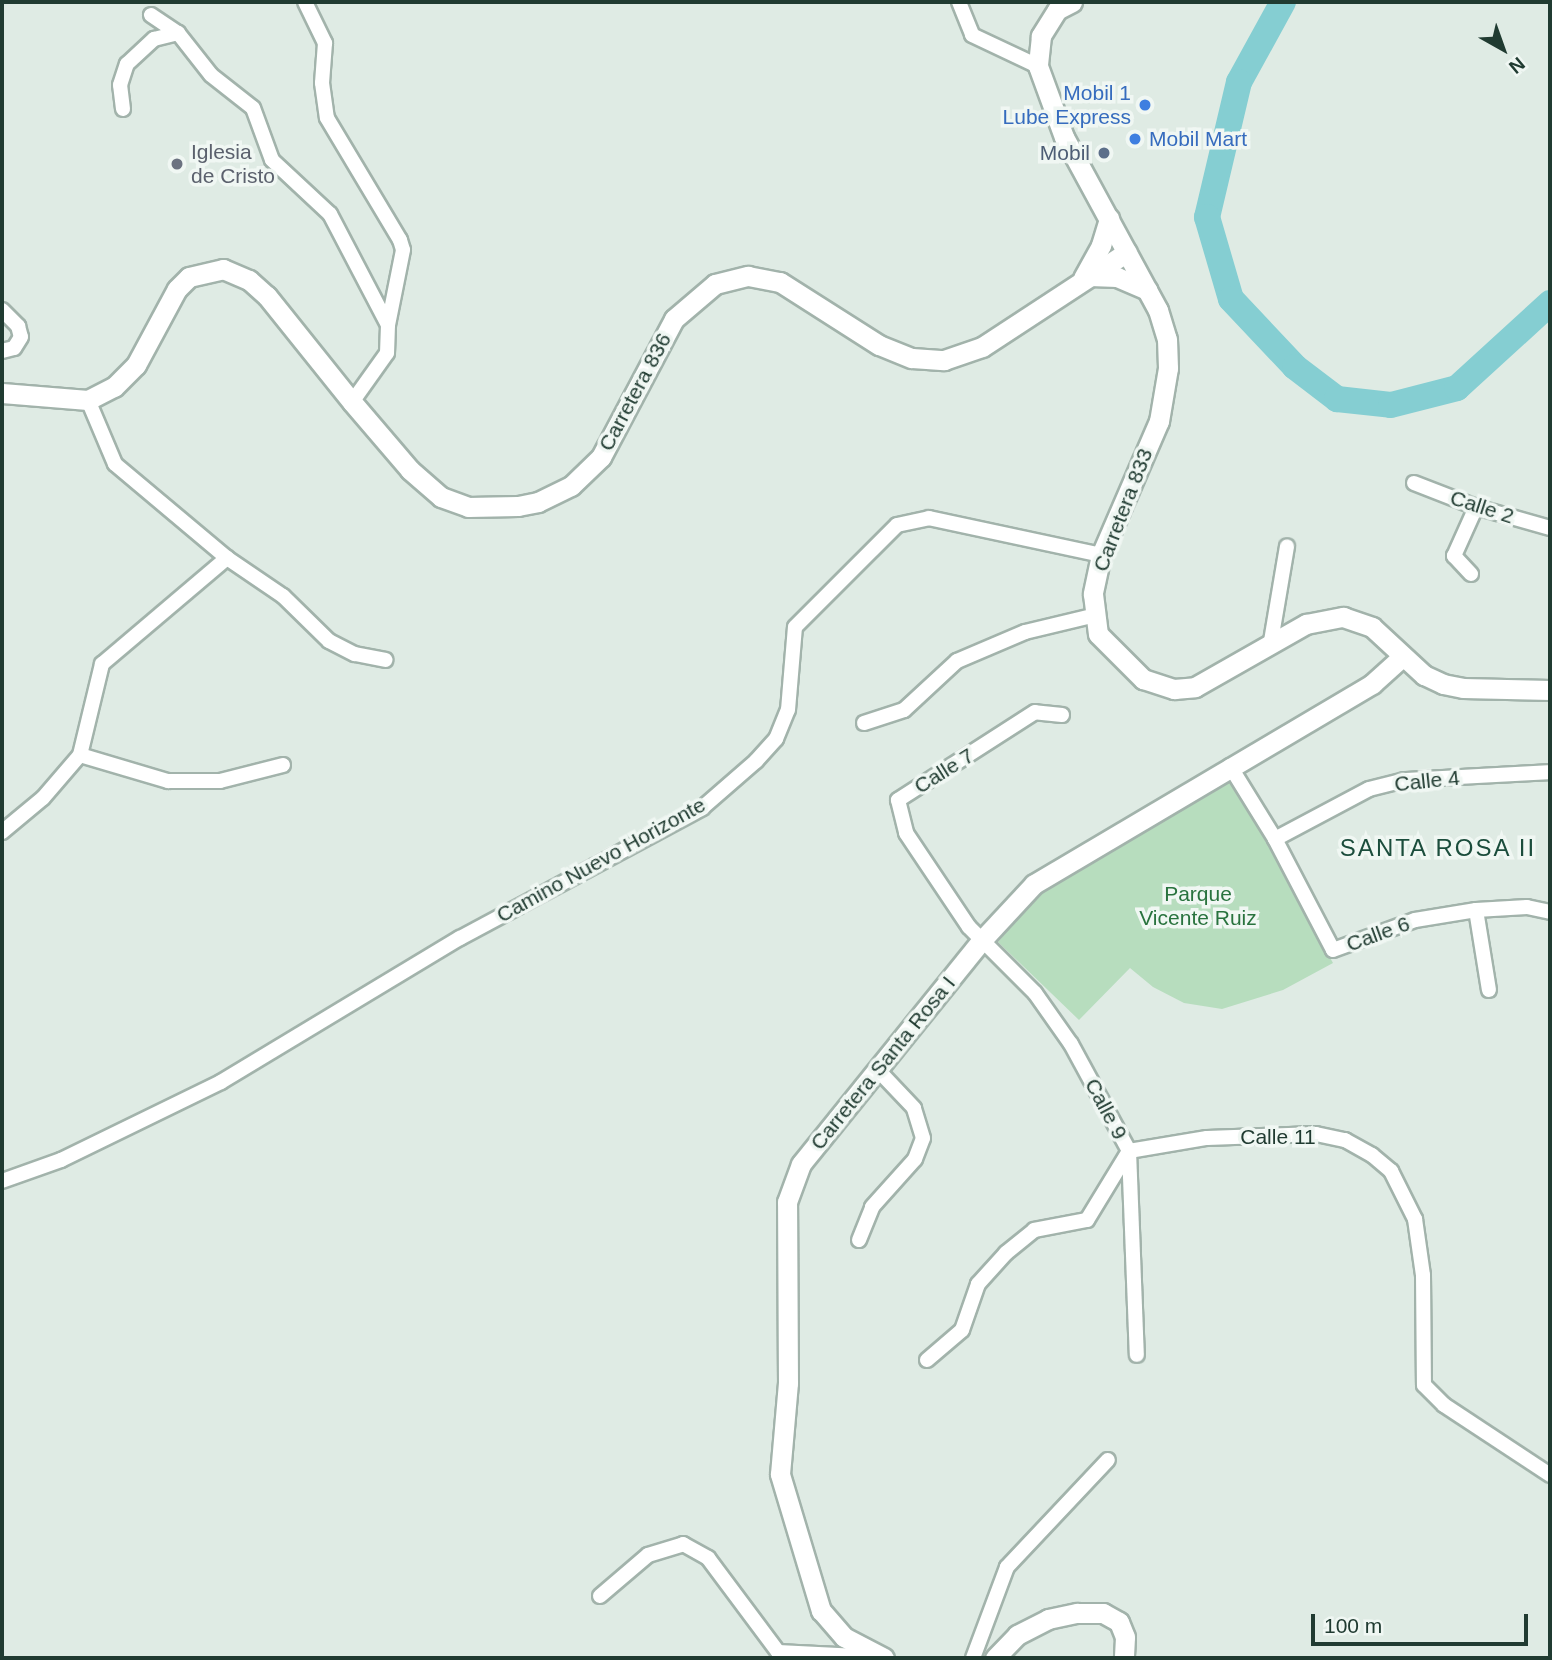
<!DOCTYPE html>
<html>
<head>
<meta charset="utf-8">
<style>
	body { margin:0 }
	#map { position:relative; width:1552px; height:1660px; overflow:hidden; background:#dfebe4; font-family:Arial,sans-serif }
	div>[style] { position:absolute }
	.green>* { inset:0; background:#b7ddbe }
	.river>* { height:26px; margin:-13px; padding:0 13px; transform-origin:13px; border-radius:13px; background:#85ced2 }
	.roads { filter:drop-shadow(2px 0 #a2b3ab) drop-shadow(-2px 0 #a2b3ab) drop-shadow(0 2px #a2b3ab) drop-shadow(0 -2px #a2b3ab) }
	.street>* { height:14px; margin:-7px; padding:0 7px; transform-origin:7px; border-radius:7px; background:#fff }
	.secondary>* { height:19px; margin:-9.5px; padding:0 9.5px; transform-origin:9.5px; border-radius:9.5px; background:#fff }
	.dots>* { width:19px; height:19px; translate:-50% -50%; box-sizing:border-box; border:4px solid #f0f7f3; border-radius:50% }
	span { translate:-50% -50%; white-space:nowrap; text-align:center; line-height:1.15; -webkit-text-stroke:7px #f0f7f3; paint-order:stroke }
	.shop-label { font-size:21px; color:#366cbe }
	.right { translate:-100% -50%; text-align:right }
	.left { translate:0 -50%; text-align:left }
	.worship-label { font-size:21px; color:#5b616d }
	.service-label { font-size:21px; color:#4e5e75 }
	.street-label { font-size:21px; color:#203b31 }
	.park-label { font-size:21px; color:#29733e }
	.quarter-label { font-size:24px; color:#1b4d3c; letter-spacing:2px }
	.frame { position:absolute; inset:0; border:4px solid #203b31; pointer-events:none }
	.north { position:absolute; left:1468px; top:14px; width:70px; height:70px; -webkit-text-stroke:5px #f0f7f3; paint-order:stroke; rotate:140deg; font-size:19px; font-weight:700; line-height:28px; text-align:center; color:#203b31 }
	.north::after { content:''; display:block; margin:auto; width:24px; height:32px; background:#203b31; clip-path:polygon(50% 0,100% 100%,50% 72%,0 100%) }
	.scale { position:absolute; left:1311px; top:1614px; width:217px; height:32px; box-sizing:border-box; border:4px solid #203b31; border-top:0; padding-left:9px; font-size:21px; line-height:24px; white-space:nowrap; color:#203b31; -webkit-text-stroke:5px #f0f7f3; paint-order:stroke }
</style>
</head>
<body>
<div id="map">
	<div class="green">
		<i style="clip-path:polygon(1232px 780px,1333px 963px,1283px 990px,1222px 1009px,1184px 1003px,1153px 987px,1130px 968px,1079px 1020px,998px 942px,1036px 897px,1053px 883px)"></i>
	</div>
	<div class="river">
		<i style="left:1283px;top:2px;width:91px;rotate:118.8deg"></i>
		<i style="left:1239px;top:82px;width:139px;rotate:103.3deg"></i>
		<i style="left:1207px;top:217px;width:85px;rotate:73.7deg"></i>
		<i style="left:1231px;top:299px;width:93px;rotate:46.7deg"></i>
		<i style="left:1295px;top:367px;width:53px;rotate:37.3deg"></i>
		<i style="left:1337px;top:399px;width:54px;rotate:6.3deg"></i>
		<i style="left:1391px;top:405px;width:68px;rotate:-14.4deg"></i>
		<i style="left:1457px;top:388px;width:126px;rotate:-42.4deg"></i>
	</div>
	<div class="roads">
		<div class="street">
			<i style="left:305px;top:2px;width:46px;rotate:64deg"></i>
			<i style="left:325px;top:43px;width:40px;rotate:94.3deg"></i>
			<i style="left:322px;top:83px;width:35px;rotate:82deg"></i>
			<i style="left:327px;top:118px;width:142px;rotate:59.1deg"></i>
			<i style="left:400px;top:240px;width:10px;rotate:73deg"></i>
			<i style="left:403px;top:250px;width:76px;rotate:101.3deg"></i>
			<i style="left:388px;top:325px;width:28px;rotate:92deg"></i>
			<i style="left:387px;top:353px;width:60px;rotate:125.5deg"></i>
			<i style="left:959px;top:2px;width:35px;rotate:68deg"></i>
			<i style="left:972px;top:35px;width:73px;rotate:25.2deg"></i>
			<i style="left:151px;top:15px;width:32px;rotate:34deg"></i>
			<i style="left:178px;top:33px;width:53px;rotate:51.8deg"></i>
			<i style="left:211px;top:75px;width:53px;rotate:38.2deg"></i>
			<i style="left:253px;top:108px;width:55px;rotate:69.9deg"></i>
			<i style="left:272px;top:160px;width:79px;rotate:43deg"></i>
			<i style="left:330px;top:214px;width:125px;rotate:62.4deg"></i>
			<i style="left:123px;top:109px;width:24px;rotate:-97deg"></i>
			<i style="left:120px;top:85px;width:22px;rotate:-72deg"></i>
			<i style="left:127px;top:64px;width:37px;rotate:-43deg"></i>
			<i style="left:154px;top:39px;width:25px;rotate:-14deg"></i>
			<i style="left:2px;top:310px;width:23px;rotate:45deg"></i>
			<i style="left:18px;top:326px;width:11px;rotate:75deg"></i>
			<i style="left:21px;top:337px;width:13px;rotate:122deg"></i>
			<i style="left:14px;top:348px;width:12px;rotate:166deg"></i>
			<i style="left:88px;top:400px;width:69px;rotate:67.1deg"></i>
			<i style="left:115px;top:464px;width:146px;rotate:40deg"></i>
			<i style="left:227px;top:558px;width:68px;rotate:34.2deg"></i>
			<i style="left:283px;top:596px;width:64px;rotate:44.4deg"></i>
			<i style="left:329px;top:641px;width:29px;rotate:27deg"></i>
			<i style="left:355px;top:654px;width:31px;rotate:11deg"></i>
			<i style="left:1414px;top:483px;width:66px;rotate:21.2deg"></i>
			<i style="left:1476px;top:507px;width:77px;rotate:15.8deg"></i>
			<i style="left:1471px;top:574px;width:25px;rotate:-133deg"></i>
			<i style="left:1454px;top:556px;width:54px;rotate:-65.8deg"></i>
			<i style="left:1270px;top:647px;width:102px;rotate:-80.4deg"></i>
			<i style="left:1062px;top:715px;width:27px;rotate:-174deg"></i>
			<i style="left:1035px;top:712px;width:163px;rotate:147.3deg"></i>
			<i style="left:898px;top:800px;width:34px;rotate:76deg"></i>
			<i style="left:906px;top:833px;width:113px;rotate:56.2deg"></i>
			<i style="left:969px;top:927px;width:93px;rotate:45deg"></i>
			<i style="left:1035px;top:993px;width:62px;rotate:54.8deg"></i>
			<i style="left:1071px;top:1044px;width:122px;rotate:61.5deg"></i>
			<i style="left:1129px;top:1151px;width:204px;rotate:87.8deg"></i>
			<i style="left:864px;top:723px;width:42px;rotate:-18deg"></i>
			<i style="left:904px;top:710px;width:72px;rotate:-42.8deg"></i>
			<i style="left:957px;top:661px;width:74px;rotate:-23.1deg"></i>
			<i style="left:1025px;top:632px;width:73px;rotate:-13.5deg"></i>
			<i style="left:80px;top:755px;width:92px;rotate:16.5deg"></i>
			<i style="left:168px;top:781px;width:52px"></i>
			<i style="left:220px;top:781px;width:65px;rotate:-14.3deg"></i>
			<i style="left:1230px;top:766px;width:86px;rotate:58.3deg"></i>
			<i style="left:1275px;top:839px;width:125px;rotate:62.4deg"></i>
			<i style="left:1333px;top:950px;width:87px;rotate:-20.1deg"></i>
			<i style="left:1415px;top:920px;width:62px;rotate:-9.3deg"></i>
			<i style="left:1476px;top:910px;width:51px;rotate:-3.4deg"></i>
			<i style="left:1527px;top:907px;width:24px;rotate:12deg"></i>
			<i style="left:2px;top:832px;width:53px;rotate:-39.7deg"></i>
			<i style="left:43px;top:798px;width:57px;rotate:-49.3deg"></i>
			<i style="left:80px;top:755px;width:94px;rotate:-76.4deg"></i>
			<i style="left:102px;top:664px;width:164px;rotate:-40.3deg"></i>
			<i style="left:1275px;top:839px;width:106px;rotate:-28deg"></i>
			<i style="left:1369px;top:789px;width:36px;rotate:-14deg"></i>
			<i style="left:1404px;top:780px;width:146px;rotate:-3.1deg"></i>
			<i style="left:1476px;top:910px;width:81px;rotate:80.8deg"></i>
			<i style="left:2px;top:1181px;width:63px;rotate:-19.6deg"></i>
			<i style="left:61px;top:1160px;width:178px;rotate:-26deg"></i>
			<i style="left:221px;top:1082px;width:279px;rotate:-31.1deg"></i>
			<i style="left:460px;top:938px;width:275px;rotate:-28.2deg"></i>
			<i style="left:702px;top:808px;width:72px;rotate:-41deg"></i>
			<i style="left:756px;top:761px;width:30px;rotate:-48deg"></i>
			<i style="left:776px;top:739px;width:31px;rotate:-68deg"></i>
			<i style="left:788px;top:710px;width:83px;rotate:-85.2deg"></i>
			<i style="left:795px;top:627px;width:144px;rotate:-45deg"></i>
			<i style="left:897px;top:525px;width:33px;rotate:-12deg"></i>
			<i style="left:929px;top:518px;width:176px;rotate:12.1deg"></i>
			<i style="left:859px;top:1240px;width:35px;rotate:-68deg"></i>
			<i style="left:872px;top:1207px;width:64px;rotate:-48.1deg"></i>
			<i style="left:915px;top:1159px;width:22px;rotate:-69deg"></i>
			<i style="left:923px;top:1138px;width:31px;rotate:-107deg"></i>
			<i style="left:914px;top:1108px;width:54px;rotate:-133.5deg"></i>
			<i style="left:927px;top:1360px;width:46px;rotate:-40.6deg"></i>
			<i style="left:962px;top:1330px;width:49px;rotate:-70.8deg"></i>
			<i style="left:978px;top:1284px;width:42px;rotate:-47.9deg"></i>
			<i style="left:1006px;top:1253px;width:36px;rotate:-39deg"></i>
			<i style="left:1034px;top:1230px;width:54px;rotate:-10.7deg"></i>
			<i style="left:1087px;top:1220px;width:81px;rotate:-58.7deg"></i>
			<i style="left:1129px;top:1151px;width:79px;rotate:-9.5deg"></i>
			<i style="left:1207px;top:1138px;width:109px;rotate:-2.1deg"></i>
			<i style="left:1316px;top:1134px;width:30px;rotate:12deg"></i>
			<i style="left:1345px;top:1140px;width:31px;rotate:29deg"></i>
			<i style="left:1372px;top:1155px;width:25px;rotate:40deg"></i>
			<i style="left:1391px;top:1171px;width:54px;rotate:63.4deg"></i>
			<i style="left:1415px;top:1219px;width:57px;rotate:81.9deg"></i>
			<i style="left:1423px;top:1275px;width:110px;rotate:89.5deg"></i>
			<i style="left:1424px;top:1385px;width:28px;rotate:45deg"></i>
			<i style="left:1444px;top:1405px;width:127px;rotate:33.4deg"></i>
			<i style="left:600px;top:1596px;width:63px;rotate:-40.5deg"></i>
			<i style="left:648px;top:1555px;width:37px;rotate:-17deg"></i>
			<i style="left:683px;top:1544px;width:29px;rotate:29deg"></i>
			<i style="left:708px;top:1558px;width:117px;rotate:53.3deg"></i>
			<i style="left:778px;top:1652px;width:100px;rotate:2.9deg"></i>
			<i style="left:973px;top:1658px;width:97px;rotate:-69.5deg"></i>
			<i style="left:1007px;top:1567px;width:147px;rotate:-46.7deg"></i>
		</div>
		<div class="secondary">
			<i style="left:1072px;top:2px;width:17px;rotate:152deg"></i>
			<i style="left:1057px;top:10px;width:31px;rotate:122deg"></i>
			<i style="left:1041px;top:36px;width:30px;rotate:96deg"></i>
			<i style="left:1038px;top:66px;width:76px;rotate:69.9deg"></i>
			<i style="left:1064px;top:137px;width:197px;rotate:61.5deg"></i>
			<i style="left:1158px;top:310px;width:30px;rotate:73deg"></i>
			<i style="left:1167px;top:339px;width:29px;rotate:88deg"></i>
			<i style="left:1168px;top:368px;width:54px;rotate:99.6deg"></i>
			<i style="left:1159px;top:421px;width:146px;rotate:113.4deg"></i>
			<i style="left:1101px;top:555px;width:40px;rotate:102deg"></i>
			<i style="left:1093px;top:594px;width:40px;rotate:82.9deg"></i>
			<i style="left:1098px;top:634px;width:64px;rotate:45deg"></i>
			<i style="left:1143px;top:679px;width:33px;rotate:18deg"></i>
			<i style="left:1174px;top:689px;width:21px;rotate:-5deg"></i>
			<i style="left:1195px;top:687px;width:128px;rotate:-29.6deg"></i>
			<i style="left:1306px;top:624px;width:38px;rotate:-11deg"></i>
			<i style="left:1343px;top:617px;width:31px;rotate:19deg"></i>
			<i style="left:1372px;top:627px;width:71px;rotate:42.7deg"></i>
			<i style="left:1424px;top:675px;width:21px;rotate:25deg"></i>
			<i style="left:1443px;top:684px;width:20px;rotate:11deg"></i>
			<i style="left:1463px;top:688px;width:87px;rotate:1.3deg"></i>
			<i style="left:1090px;top:276px;width:27px;rotate:2deg"></i>
			<i style="left:1117px;top:277px;width:33px;rotate:23deg"></i>
			<i style="left:1083px;top:278px;width:38px;rotate:-61deg"></i>
			<i style="left:1101px;top:245px;width:28px;rotate:-73deg"></i>
			<i style="left:2px;top:393px;width:86px;rotate:4.7deg"></i>
			<i style="left:88px;top:400px;width:29px;rotate:-27deg"></i>
			<i style="left:114px;top:387px;width:31px;rotate:-45deg"></i>
			<i style="left:136px;top:365px;width:86px;rotate:-61.7deg"></i>
			<i style="left:177px;top:289px;width:17px;rotate:-45deg"></i>
			<i style="left:189px;top:277px;width:35px;rotate:-13deg"></i>
			<i style="left:223px;top:269px;width:28px;rotate:23deg"></i>
			<i style="left:249px;top:280px;width:24px;rotate:42deg"></i>
			<i style="left:267px;top:296px;width:136px;rotate:51.3deg"></i>
			<i style="left:352px;top:402px;width:89px;rotate:49.5deg"></i>
			<i style="left:410px;top:470px;width:41px;rotate:41.1deg"></i>
			<i style="left:441px;top:497px;width:29px;rotate:20deg"></i>
			<i style="left:468px;top:507px;width:50px;rotate:-1.1deg"></i>
			<i style="left:518px;top:506px;width:20px;rotate:-11deg"></i>
			<i style="left:538px;top:502px;width:37px;rotate:-26deg"></i>
			<i style="left:571px;top:486px;width:42px;rotate:-44deg"></i>
			<i style="left:601px;top:457px;width:156px;rotate:-62.1deg"></i>
			<i style="left:674px;top:319px;width:54px;rotate:-40.5deg"></i>
			<i style="left:715px;top:284px;width:34px;rotate:-14deg"></i>
			<i style="left:748px;top:276px;width:33px;rotate:11deg"></i>
			<i style="left:780px;top:282px;width:117px;rotate:32.5deg"></i>
			<i style="left:879px;top:345px;width:35px;rotate:22deg"></i>
			<i style="left:912px;top:358px;width:32px;rotate:4deg"></i>
			<i style="left:944px;top:360px;width:40px;rotate:-18.9deg"></i>
			<i style="left:982px;top:347px;width:173px;rotate:-33.2deg"></i>
			<i style="left:884px;top:1658px;width:45px;rotate:-152.3deg"></i>
			<i style="left:844px;top:1637px;width:35px;rotate:-131deg"></i>
			<i style="left:821px;top:1611px;width:143px;rotate:-106.7deg"></i>
			<i style="left:780px;top:1474px;width:91px;rotate:-85deg"></i>
			<i style="left:788px;top:1383px;width:181px;rotate:-90.3deg"></i>
			<i style="left:787px;top:1202px;width:40px;rotate:-69.8deg"></i>
			<i style="left:801px;top:1164px;width:288px;rotate:-51.1deg"></i>
			<i style="left:982px;top:940px;width:76px;rotate:-47.1deg"></i>
			<i style="left:1034px;top:884px;width:393px;rotate:-30.6deg"></i>
			<i style="left:1372px;top:684px;width:40px;rotate:-42deg"></i>
			<i style="left:995px;top:1658px;width:32px;rotate:-46deg"></i>
			<i style="left:1017px;top:1635px;width:35px;rotate:-27deg"></i>
			<i style="left:1048px;top:1619px;width:30px;rotate:-12deg"></i>
			<i style="left:1077px;top:1613px;width:26px"></i>
			<i style="left:1103px;top:1613px;width:18px;rotate:29deg"></i>
			<i style="left:1119px;top:1622px;width:16px;rotate:68deg"></i>
			<i style="left:1125px;top:1637px;width:21px;rotate:93deg"></i>
		</div>
	</div>
	<div class="dots">
		<i style="left:1145px;top:105px;background:#3f7fe0"></i>
		<i style="left:1135px;top:139px;background:#3f7fe0"></i>
		<i style="left:1104px;top:153px;background:#5c6f8a"></i>
		<i style="left:177px;top:164px;background:#6b7280"></i>
	</div>
	<div class="shop-label">
		<span class="right" style="left:1131px;top:105px">Mobil 1<br>Lube Express</span>
		<span class="left" style="left:1149px;top:139px">Mobil Mart</span>
	</div>
	<div class="worship-label">
		<span class="left" style="left:191px;top:164px">Iglesia<br>de Cristo</span>
	</div>
	<div class="service-label">
		<span class="right" style="left:1090px;top:153px">Mobil</span>
	</div>
	<div class="street-label">
		<span style="left:635px;top:392px;rotate:-62deg">Carretera 836</span>
		<span style="left:1482px;top:507px;rotate:18deg">Calle 2</span>
		<span style="left:1123px;top:510px;rotate:-69deg">Carretera 833</span>
		<span style="left:944px;top:771px;rotate:-32deg">Calle 7</span>
		<span style="left:1427px;top:781px;rotate:-6deg">Calle 4</span>
		<span style="left:601px;top:860px;rotate:-29deg">Camino Nuevo Horizonte</span>
		<span style="left:1378px;top:934px;rotate:-20deg">Calle 6</span>
		<span style="left:883px;top:1063px;rotate:-51deg">Carretera Santa Rosa I</span>
		<span style="left:1106px;top:1109px;rotate:62deg">Calle 9</span>
		<span style="left:1278px;top:1137px">Calle 11</span>
	</div>
	<div class="park-label">
		<span style="left:1198px;top:906px">Parque<br>Vicente Ruiz</span>
	</div>
	<div class="quarter-label">
		<span style="left:1438px;top:848px">SANTA ROSA II</span>
	</div>
	<div class="frame"></div>
	<div class="north">N</div>
	<div class="scale">100 m</div>
</div>
</body>
</html>
